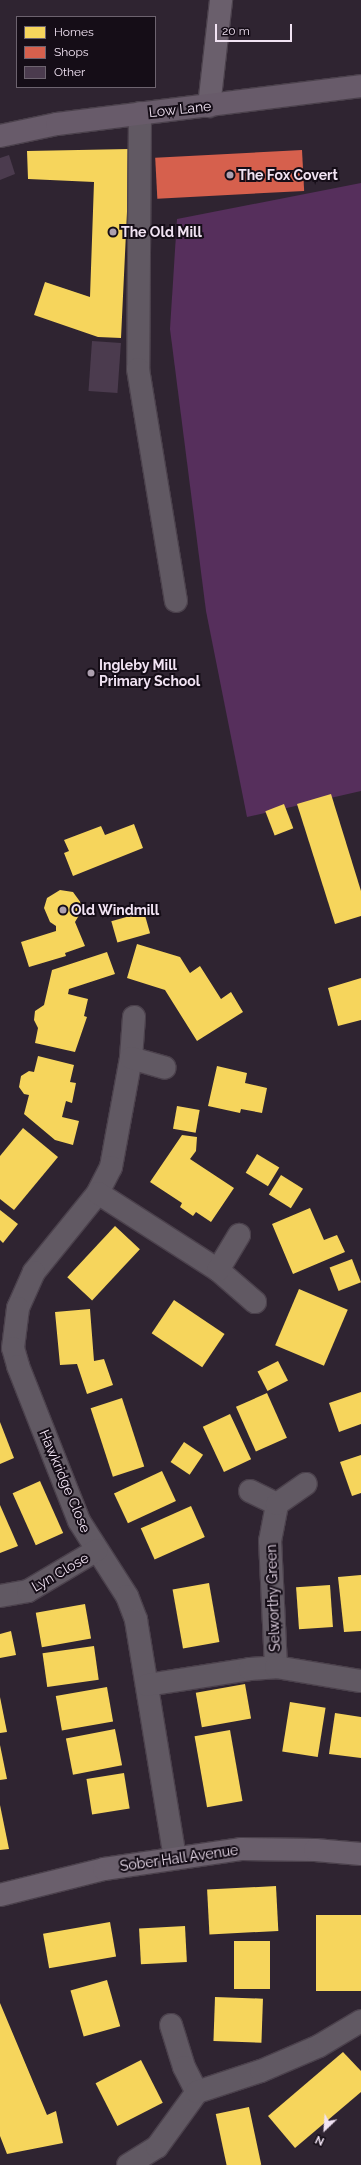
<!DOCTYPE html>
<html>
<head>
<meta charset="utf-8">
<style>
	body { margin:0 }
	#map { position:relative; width:361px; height:2165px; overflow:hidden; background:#2f2431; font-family:Raleway,sans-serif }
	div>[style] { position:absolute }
	.green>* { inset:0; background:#562f5c }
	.homes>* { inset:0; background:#f6d55c; transform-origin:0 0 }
	.shops>* { inset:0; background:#d6604d; transform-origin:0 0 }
	.building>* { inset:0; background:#4b3b4e; transform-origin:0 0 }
	.roads { filter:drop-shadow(1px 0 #4b414c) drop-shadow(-1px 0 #4b414c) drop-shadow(0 1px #4b414c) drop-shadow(0 -1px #4b414c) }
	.street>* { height:22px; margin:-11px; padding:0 11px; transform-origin:11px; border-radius:11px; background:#615963 }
	.secondary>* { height:22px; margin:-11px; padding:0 11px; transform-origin:11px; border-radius:11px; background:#6a5f6c }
	.primary>* { height:22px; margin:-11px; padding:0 11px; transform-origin:11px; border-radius:11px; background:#685b6a }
	.dots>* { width:11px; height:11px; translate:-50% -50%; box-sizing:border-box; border:2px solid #150d17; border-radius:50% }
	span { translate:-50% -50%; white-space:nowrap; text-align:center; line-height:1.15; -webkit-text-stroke:4px #150d17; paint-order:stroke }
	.street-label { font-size:14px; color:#f1e3f3 }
	.poi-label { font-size:14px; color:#f1e3f3; font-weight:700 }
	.left { translate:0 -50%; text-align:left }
	.legend { position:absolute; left:16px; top:16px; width:140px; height:72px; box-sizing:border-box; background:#150d17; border:1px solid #6d636f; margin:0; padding:5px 7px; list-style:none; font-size:12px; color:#f1e3f3 }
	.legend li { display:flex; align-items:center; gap:8px; height:20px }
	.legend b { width:20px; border:1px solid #6d636f }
	.north { position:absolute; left:305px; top:2109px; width:40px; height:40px; -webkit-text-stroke:3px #150d17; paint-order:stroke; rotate:205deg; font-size:11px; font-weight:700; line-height:16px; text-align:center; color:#f1e3f3 }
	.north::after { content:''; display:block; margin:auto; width:14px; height:18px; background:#f1e3f3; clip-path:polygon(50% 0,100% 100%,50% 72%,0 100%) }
	.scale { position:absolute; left:215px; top:24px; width:77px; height:18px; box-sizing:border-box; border:2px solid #f1e3f3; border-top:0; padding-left:5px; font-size:12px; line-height:14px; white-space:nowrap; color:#f1e3f3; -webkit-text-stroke:3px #150d17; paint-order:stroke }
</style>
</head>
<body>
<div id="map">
	<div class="green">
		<i style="clip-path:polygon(361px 183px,361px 791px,247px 817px,206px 611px,170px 329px,177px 219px)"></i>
	</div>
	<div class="homes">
		<i style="clip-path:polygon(130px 149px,121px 338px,98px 337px,34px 315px,45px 282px,90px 297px,94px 182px,28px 179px,27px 151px)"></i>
		<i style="clip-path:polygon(331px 794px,361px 891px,361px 916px,335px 924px,297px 804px)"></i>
		<i style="left:284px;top:804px;width:26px;height:20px;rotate:69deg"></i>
		<i style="clip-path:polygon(134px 824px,143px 848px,73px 876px,64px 853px,69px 851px,64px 840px,101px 826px,105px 835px)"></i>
		<i style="clip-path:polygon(60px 890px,73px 892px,81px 903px,81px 912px,75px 922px,85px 946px,65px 953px,66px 956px,29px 967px,21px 942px,56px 931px,56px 926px,50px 922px,44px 908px,47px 898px)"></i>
		<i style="left:144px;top:912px;width:22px;height:34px;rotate:74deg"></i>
		<i style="clip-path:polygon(137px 944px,180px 957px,190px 973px,200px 966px,221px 999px,231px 992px,243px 1012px,197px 1041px,165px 990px,127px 978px)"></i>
		<i style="clip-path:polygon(107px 952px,115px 974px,69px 989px,68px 994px,88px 999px,84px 1016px,87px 1017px,75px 1052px,35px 1043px,38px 1028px,34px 1020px,35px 1011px,44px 1005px,52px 970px)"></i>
		<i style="clip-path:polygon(361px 978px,361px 1020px,338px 1026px,328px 988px)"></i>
		<i style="clip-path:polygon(38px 1056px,74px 1065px,70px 1082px,76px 1083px,72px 1103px,66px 1101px,62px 1117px,79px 1121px,73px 1145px,55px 1140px,24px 1114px,29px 1095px,24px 1094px,19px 1087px,21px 1076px,29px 1071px,34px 1072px)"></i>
		<i style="clip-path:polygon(217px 1066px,247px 1073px,245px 1083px,267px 1088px,262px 1113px,241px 1109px,240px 1113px,208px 1106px)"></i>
		<i style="left:177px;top:1106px;width:23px;height:23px;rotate:10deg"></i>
		<i style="clip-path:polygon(23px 1128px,58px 1157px,14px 1210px,0 1199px,0 1156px)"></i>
		<i style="clip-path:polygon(182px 1135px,197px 1137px,196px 1151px,190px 1159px,234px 1188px,211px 1222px,196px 1212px,193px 1216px,180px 1207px,182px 1203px,150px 1182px)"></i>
		<i style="left:257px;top:1154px;width:26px;height:22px;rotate:31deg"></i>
		<i style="left:281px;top:1175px;width:26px;height:23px;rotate:32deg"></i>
		<i style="clip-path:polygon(310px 1208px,324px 1240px,337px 1235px,345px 1252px,293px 1274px,272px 1224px)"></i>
		<i style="clip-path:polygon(0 1210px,18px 1224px,3px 1243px,0 1240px)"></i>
		<i style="left:115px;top:1226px;width:34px;height:70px;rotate:43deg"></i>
		<i style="left:352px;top:1259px;width:25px;height:24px;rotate:69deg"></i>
		<i style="left:299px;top:1289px;width:53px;height:61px;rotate:23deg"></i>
		<i style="left:174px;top:1300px;width:61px;height:40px;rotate:34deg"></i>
		<i style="clip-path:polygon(90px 1309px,94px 1361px,104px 1359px,113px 1385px,87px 1394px,77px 1364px,60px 1365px,55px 1312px)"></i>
		<i style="left:278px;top:1361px;width:22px;height:23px;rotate:63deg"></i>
		<i style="clip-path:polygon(361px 1392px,361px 1424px,339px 1432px,329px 1403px)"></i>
		<i style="left:267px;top:1393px;width:49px;height:34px;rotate:66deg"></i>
		<i style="left:122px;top:1398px;width:72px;height:33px;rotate:72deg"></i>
		<i style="left:230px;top:1414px;width:50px;height:30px;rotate:65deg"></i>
		<i style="clip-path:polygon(0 1422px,14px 1458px,0 1464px)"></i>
		<i style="left:184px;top:1442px;width:23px;height:24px;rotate:34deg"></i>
		<i style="clip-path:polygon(361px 1455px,361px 1493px,352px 1496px,340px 1462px)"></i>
		<i style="left:162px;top:1471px;width:33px;height:53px;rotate:65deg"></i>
		<i style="left:40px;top:1481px;width:57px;height:30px;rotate:66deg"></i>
		<i style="clip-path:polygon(0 1505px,18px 1546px,0 1553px)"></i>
		<i style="left:191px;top:1506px;width:34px;height:55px;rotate:66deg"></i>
		<i style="clip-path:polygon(361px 1575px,361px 1631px,344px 1632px,338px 1577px)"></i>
		<i style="left:209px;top:1583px;width:60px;height:37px;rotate:80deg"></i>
		<i style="left:330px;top:1585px;width:42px;height:34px;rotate:86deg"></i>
		<i style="left:85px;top:1604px;width:35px;height:50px;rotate:80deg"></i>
		<i style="clip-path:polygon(11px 1631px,16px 1655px,0 1658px,0 1634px)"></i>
		<i style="left:94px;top:1646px;width:34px;height:52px;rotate:82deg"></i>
		<i style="left:245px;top:1684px;width:35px;height:50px;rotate:80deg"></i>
		<i style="left:107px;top:1687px;width:35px;height:52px;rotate:80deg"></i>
		<i style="clip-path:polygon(0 1697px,7px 1732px,0 1733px)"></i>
		<i style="left:290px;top:1702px;width:36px;height:50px;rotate:9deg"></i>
		<i style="clip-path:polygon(335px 1713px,361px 1717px,361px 1758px,329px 1754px)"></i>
		<i style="left:115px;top:1729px;width:37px;height:50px;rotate:79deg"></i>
		<i style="left:230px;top:1730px;width:72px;height:36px;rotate:80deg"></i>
		<i style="clip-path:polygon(0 1745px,7px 1779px,0 1780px)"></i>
		<i style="left:124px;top:1773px;width:36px;height:38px;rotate:81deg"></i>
		<i style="clip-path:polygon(0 1805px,9px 1849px,0 1850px)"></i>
		<i style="left:276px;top:1886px;width:45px;height:69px;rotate:87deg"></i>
		<i style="left:361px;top:1915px;width:76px;height:45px;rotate:90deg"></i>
		<i style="left:110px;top:1922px;width:35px;height:68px;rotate:80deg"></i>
		<i style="left:185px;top:1926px;width:36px;height:46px;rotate:87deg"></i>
		<i style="left:234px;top:1941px;width:36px;height:48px"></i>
		<i style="left:107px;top:1980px;width:48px;height:38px;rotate:74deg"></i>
		<i style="left:215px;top:1997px;width:48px;height:44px;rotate:2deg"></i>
		<i style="clip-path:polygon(0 2003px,47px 2115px,56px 2111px,63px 2143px,7px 2154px,0 2136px)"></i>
		<i style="clip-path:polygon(343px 2052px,361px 2071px,361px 2092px,295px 2148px,268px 2116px)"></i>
		<i style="left:141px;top:2060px;width:48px;height:51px;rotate:63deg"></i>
		<i style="left:249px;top:2107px;width:59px;height:34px;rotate:78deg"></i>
	</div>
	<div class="shops">
		<i style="left:302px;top:150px;width:41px;height:147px;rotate:87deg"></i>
	</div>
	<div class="building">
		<i style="clip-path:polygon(9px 155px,15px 174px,0 180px,0 158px)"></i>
		<i style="left:92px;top:341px;width:29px;height:50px;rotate:4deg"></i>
	</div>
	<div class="roads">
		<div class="street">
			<i style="left:140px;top:113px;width:256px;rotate:90.4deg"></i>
			<i style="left:138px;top:369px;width:235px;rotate:80.7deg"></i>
			<i style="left:134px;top:1017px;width:41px;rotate:94.2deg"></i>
			<i style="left:131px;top:1058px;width:111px;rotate:100.4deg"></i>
			<i style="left:111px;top:1167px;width:29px;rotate:117deg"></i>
			<i style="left:98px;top:1193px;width:102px;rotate:129deg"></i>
			<i style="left:34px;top:1272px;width:39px;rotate:114deg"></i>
			<i style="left:18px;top:1308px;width:40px;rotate:97.1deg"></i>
			<i style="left:13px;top:1348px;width:19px;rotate:74deg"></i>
			<i style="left:18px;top:1366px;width:167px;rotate:68.5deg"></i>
			<i style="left:79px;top:1521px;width:89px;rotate:57.4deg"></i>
			<i style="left:127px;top:1596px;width:26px;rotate:69deg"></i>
			<i style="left:136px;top:1620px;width:240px;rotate:80.7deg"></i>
			<i style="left:131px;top:1058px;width:35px;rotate:16deg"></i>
			<i style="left:98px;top:1193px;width:143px;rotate:32.7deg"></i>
			<i style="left:218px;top:1270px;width:49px;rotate:40.9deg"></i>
			<i style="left:218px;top:1270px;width:41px;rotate:-59deg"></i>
			<i style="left:250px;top:1491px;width:30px;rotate:26deg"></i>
			<i style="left:0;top:1596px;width:28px;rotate:-10deg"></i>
			<i style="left:28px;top:1591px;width:80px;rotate:-30.7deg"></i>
			<i style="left:276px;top:1667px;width:126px;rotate:-92.7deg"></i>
			<i style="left:270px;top:1541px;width:38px;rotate:-79deg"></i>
			<i style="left:277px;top:1504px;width:35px;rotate:-35deg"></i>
			<i style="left:147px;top:1685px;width:104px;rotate:-8.8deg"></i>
			<i style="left:250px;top:1669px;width:26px;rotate:-4deg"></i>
			<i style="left:276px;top:1667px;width:86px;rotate:9.4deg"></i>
			<i style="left:171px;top:2025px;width:44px;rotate:72.8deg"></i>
			<i style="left:184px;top:2067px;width:28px;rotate:63deg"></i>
			<i style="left:128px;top:2165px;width:34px;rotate:-32deg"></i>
			<i style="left:157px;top:2147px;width:68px;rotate:-54deg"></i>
			<i style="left:197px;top:2092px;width:67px;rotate:-18.2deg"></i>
			<i style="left:261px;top:2071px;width:63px;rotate:-23.3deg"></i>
			<i style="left:319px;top:2046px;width:49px;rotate:-30.8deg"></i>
		</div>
		<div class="secondary">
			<i style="left:209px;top:106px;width:107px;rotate:-83.5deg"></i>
			<i style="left:0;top:1895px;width:107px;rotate:-14deg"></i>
			<i style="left:104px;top:1869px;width:138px;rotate:-8.3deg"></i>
			<i style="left:241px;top:1849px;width:74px;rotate:0.8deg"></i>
			<i style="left:315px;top:1850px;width:46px;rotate:5deg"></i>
		</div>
		<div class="primary">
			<i style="left:0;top:136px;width:58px;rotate:-11.9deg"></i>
			<i style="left:57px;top:124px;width:306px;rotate:-7.1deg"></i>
		</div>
	</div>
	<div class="dots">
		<i style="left:230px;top:175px;background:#ada0af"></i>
		<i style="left:113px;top:232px;background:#ada0af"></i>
		<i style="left:91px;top:673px;background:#ada0af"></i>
		<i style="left:63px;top:910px;background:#ada0af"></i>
	</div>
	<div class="street-label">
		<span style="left:180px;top:109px;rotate:-6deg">Low Lane</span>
		<span style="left:65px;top:1481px;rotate:67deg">Hawkridge Close</span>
		<span style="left:60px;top:1572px;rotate:-30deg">Lyn Close</span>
		<span style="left:273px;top:1598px;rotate:-92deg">Selworthy Green</span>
		<span style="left:179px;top:1858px;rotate:-8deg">Sober Hall Avenue</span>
	</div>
	<div class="poi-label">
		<span class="left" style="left:238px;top:175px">The Fox Covert</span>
		<span class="left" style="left:121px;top:232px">The Old Mill</span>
		<span class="left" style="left:99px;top:673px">Ingleby Mill<br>Primary School</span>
		<span class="left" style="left:71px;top:910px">Old Windmill</span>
	</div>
	<ul class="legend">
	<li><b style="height:11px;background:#f6d55c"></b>Homes</li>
	<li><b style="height:11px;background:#d6604d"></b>Shops</li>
	<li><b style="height:11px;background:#4b3b4e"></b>Other</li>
	</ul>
	<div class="north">N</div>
	<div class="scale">20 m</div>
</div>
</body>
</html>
